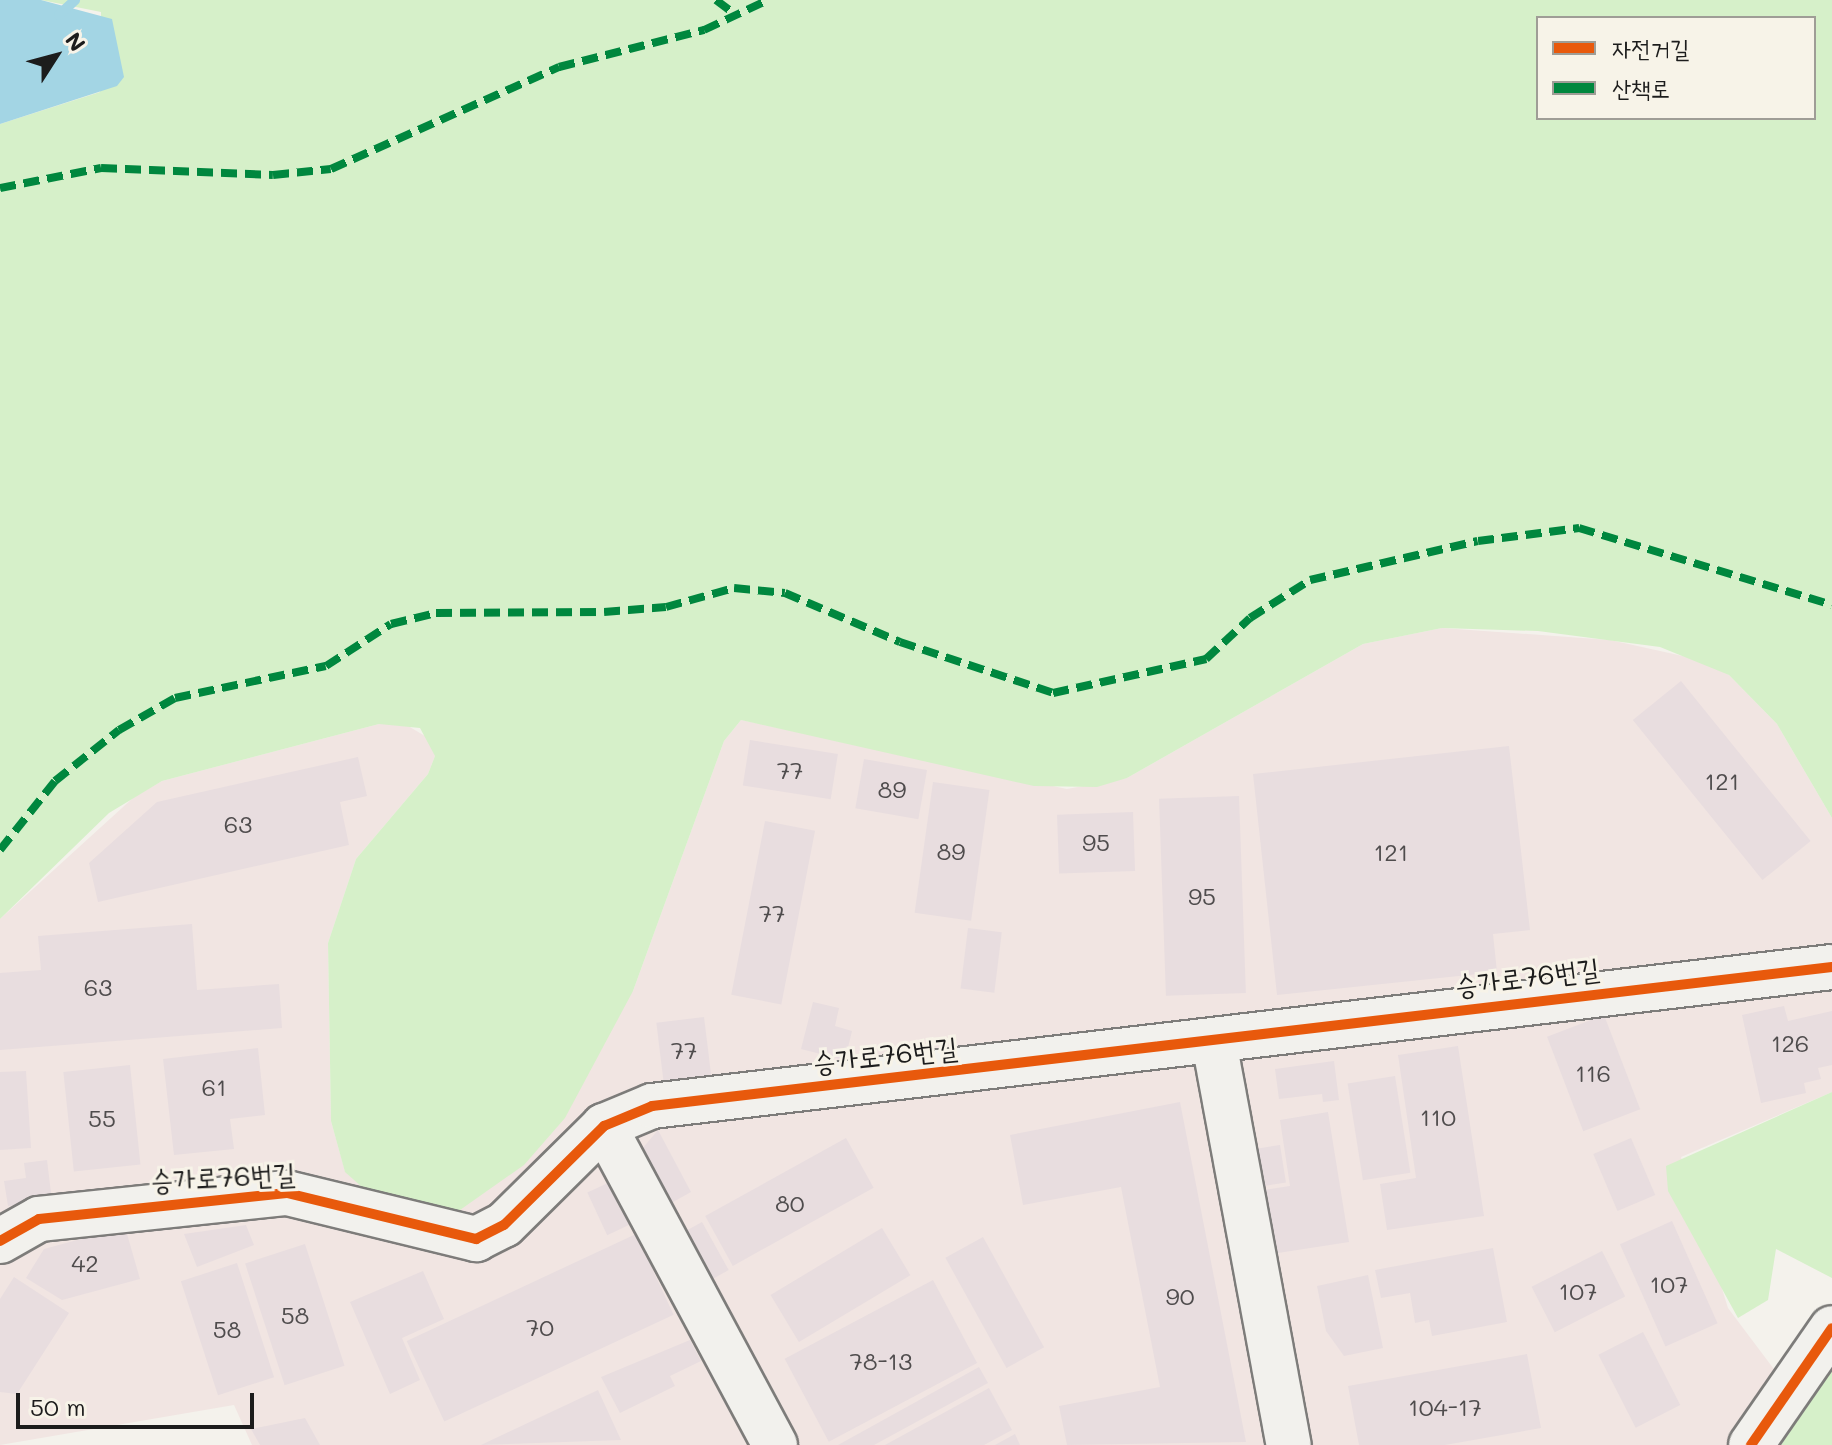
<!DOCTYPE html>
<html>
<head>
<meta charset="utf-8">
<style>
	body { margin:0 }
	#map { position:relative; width:1832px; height:1445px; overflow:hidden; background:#f4f2ec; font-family:Mali,"Poor Story",sans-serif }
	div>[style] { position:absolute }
	.built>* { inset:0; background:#f1e5e2 }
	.green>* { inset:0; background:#d6f0c9 }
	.water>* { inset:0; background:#a3d5e4 }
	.stream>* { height:10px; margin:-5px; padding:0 5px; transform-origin:5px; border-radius:5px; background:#a3d5e4 }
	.building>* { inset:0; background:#e8dddf; transform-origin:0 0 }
	.roads { filter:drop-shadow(2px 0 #7d7c7a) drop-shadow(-2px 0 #7d7c7a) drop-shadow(0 2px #7d7c7a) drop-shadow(0 -2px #7d7c7a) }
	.minor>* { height:44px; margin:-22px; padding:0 22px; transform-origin:22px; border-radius:22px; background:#f2f1ed }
	.quiet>* { height:8px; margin-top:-4px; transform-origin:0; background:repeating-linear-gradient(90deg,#00873e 0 16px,transparent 0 24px) }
	.cycleway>* { height:10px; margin:-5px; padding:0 5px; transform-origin:5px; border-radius:5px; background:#e8590c }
	span { translate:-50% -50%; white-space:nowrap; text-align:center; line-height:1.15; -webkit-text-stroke:6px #f7f3e8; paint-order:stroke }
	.number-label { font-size:24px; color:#4f4c4d }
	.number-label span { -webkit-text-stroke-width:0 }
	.street-label { font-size:28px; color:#1c1c1c }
	.legend { position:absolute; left:1536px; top:16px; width:280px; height:104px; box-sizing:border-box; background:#f7f3e8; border:2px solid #9f9d96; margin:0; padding:10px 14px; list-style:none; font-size:24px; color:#1c1c1c }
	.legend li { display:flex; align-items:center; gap:16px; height:40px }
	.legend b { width:40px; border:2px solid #9f9d96 }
	.north { position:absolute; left:16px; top:16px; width:80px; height:80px; -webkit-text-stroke:6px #f7f3e8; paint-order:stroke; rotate:54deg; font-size:22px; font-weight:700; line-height:32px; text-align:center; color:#1c1c1c }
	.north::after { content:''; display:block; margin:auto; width:28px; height:36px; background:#1c1c1c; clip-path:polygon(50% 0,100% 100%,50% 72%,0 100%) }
	.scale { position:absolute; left:16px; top:1393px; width:238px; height:36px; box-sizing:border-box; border:4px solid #1c1c1c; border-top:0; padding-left:10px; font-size:24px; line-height:28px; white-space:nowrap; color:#1c1c1c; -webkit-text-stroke:6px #f7f3e8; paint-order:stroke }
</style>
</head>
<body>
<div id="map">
	<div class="built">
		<i style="clip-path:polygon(1442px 628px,1610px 640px,1701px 660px,1729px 675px,1777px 724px,1832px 818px,1832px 1092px,1681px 1157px,1728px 1308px,1782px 1380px,1734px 1445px,252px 1445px,234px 1405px,0 1445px,0 919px,134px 797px,162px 781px,379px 724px,403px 723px,430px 739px,435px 756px,428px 774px,356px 859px,328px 943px,331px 1121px,345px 1171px,363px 1188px,633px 991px,724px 741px,741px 720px,1067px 789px,1127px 778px,1363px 644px)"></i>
	</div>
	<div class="green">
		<i style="clip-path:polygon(evenodd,41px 0,1832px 0,1832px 818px,1777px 724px,1729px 675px,1660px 647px,1538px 631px,1442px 628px,1363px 644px,1127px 778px,1097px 787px,1034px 786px,741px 720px,724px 741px,633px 991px,565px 1118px,524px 1165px,460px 1210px,429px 1211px,363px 1188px,345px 1172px,331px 1121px,328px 943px,356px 859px,428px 774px,435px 756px,420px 728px,379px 724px,162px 781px,109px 813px,0 919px,0 124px,100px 92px,101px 12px,41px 0,1538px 18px,1814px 18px,1814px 118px,1538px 118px,1538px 18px)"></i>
		<i style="clip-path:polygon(1832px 1092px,1832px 1278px,1776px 1249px,1768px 1300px,1738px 1318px,1668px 1191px,1666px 1166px)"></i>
		<i style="clip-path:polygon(1832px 1367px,1832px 1445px,1781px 1445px,1820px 1386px)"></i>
	</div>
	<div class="water">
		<i style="clip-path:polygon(0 0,41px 0,112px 19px,124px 77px,117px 86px,0 124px)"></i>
	</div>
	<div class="stream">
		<i style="left:59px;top:15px;width:22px;rotate:-43deg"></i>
	</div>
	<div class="building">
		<i style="left:1681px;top:681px;width:206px;height:62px;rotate:51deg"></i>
		<i style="left:750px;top:740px;width:89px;height:46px;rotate:9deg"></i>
		<i style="clip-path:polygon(1509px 746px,1530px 930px,1493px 934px,1497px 972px,1277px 995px,1253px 774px)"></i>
		<i style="clip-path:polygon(358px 757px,367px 796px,340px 802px,349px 845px,98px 902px,89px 863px,157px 802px)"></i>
		<i style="left:864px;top:759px;width:64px;height:50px;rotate:10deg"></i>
		<i style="left:933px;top:782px;width:57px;height:132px;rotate:8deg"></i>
		<i style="left:1239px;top:796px;width:197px;height:80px;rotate:88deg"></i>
		<i style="left:1133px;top:812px;width:59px;height:76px;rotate:88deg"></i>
		<i style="left:765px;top:821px;width:51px;height:177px;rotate:11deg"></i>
		<i style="clip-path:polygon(192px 924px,197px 990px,279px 984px,282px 1028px,0 1050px,0 973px,41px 970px,38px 936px)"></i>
		<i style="left:968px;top:928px;width:34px;height:61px;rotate:7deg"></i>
		<i style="clip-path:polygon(813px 1002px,839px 1008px,835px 1026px,852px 1031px,845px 1060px,801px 1049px)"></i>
		<i style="clip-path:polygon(1784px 1006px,1788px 1021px,1832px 1011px,1832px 1065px,1818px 1068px,1821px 1079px,1804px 1083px,1806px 1093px,1761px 1103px,1742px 1015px)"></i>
		<i style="left:1604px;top:1015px;width:101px;height:61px;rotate:69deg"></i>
		<i style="left:704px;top:1017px;width:62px;height:48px;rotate:83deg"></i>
		<i style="clip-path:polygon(1458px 1046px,1484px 1216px,1387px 1230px,1380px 1184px,1416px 1178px,1398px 1055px)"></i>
		<i style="clip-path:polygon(258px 1048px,265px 1115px,230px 1119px,234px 1149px,174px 1155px,163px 1059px)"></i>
		<i style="clip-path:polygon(1334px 1061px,1339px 1100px,1323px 1102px,1322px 1094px,1279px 1099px,1275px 1069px)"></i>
		<i style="left:130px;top:1065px;width:100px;height:67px;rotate:84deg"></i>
		<i style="clip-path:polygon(26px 1071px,31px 1148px,0 1150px,0 1072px)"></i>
		<i style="left:1395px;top:1076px;width:98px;height:48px;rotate:81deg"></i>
		<i style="clip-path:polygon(1180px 1102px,1246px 1442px,1067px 1445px,1059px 1406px,1160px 1387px,1121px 1187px,1023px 1205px,1010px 1135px)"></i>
		<i style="clip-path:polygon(1328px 1112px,1349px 1242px,1266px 1255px,1256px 1191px,1290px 1186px,1280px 1120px)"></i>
		<i style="clip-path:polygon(658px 1130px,691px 1192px,664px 1207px,637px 1155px)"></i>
		<i style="left:846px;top:1138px;width:57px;height:161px;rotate:61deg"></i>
		<i style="left:1631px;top:1138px;width:62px;height:41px;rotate:67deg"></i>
		<i style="left:1280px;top:1145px;width:38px;height:33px;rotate:81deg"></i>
		<i style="clip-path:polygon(47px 1160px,52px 1201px,8px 1206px,4px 1181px,26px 1178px,24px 1163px)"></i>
		<i style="left:610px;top:1182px;width:47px;height:25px;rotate:65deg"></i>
		<i style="left:1672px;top:1221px;width:112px;height:57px;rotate:66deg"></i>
		<i style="left:702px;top:1222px;width:55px;height:27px;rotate:61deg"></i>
		<i style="clip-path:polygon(246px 1225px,254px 1245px,197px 1267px,184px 1234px)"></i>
		<i style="clip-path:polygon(125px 1227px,140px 1279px,62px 1300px,26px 1278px,44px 1249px)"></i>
		<i style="left:882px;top:1228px;width:55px;height:130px;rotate:59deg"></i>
		<i style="left:636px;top:1234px;width:89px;height:253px;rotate:65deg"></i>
		<i style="left:983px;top:1237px;width:126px;height:43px;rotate:61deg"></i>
		<i style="left:305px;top:1244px;width:128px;height:63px;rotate:72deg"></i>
		<i style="clip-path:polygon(1493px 1248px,1507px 1322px,1432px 1336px,1429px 1320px,1415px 1323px,1410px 1293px,1381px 1298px,1375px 1270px)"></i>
		<i style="left:1602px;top:1251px;width:51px;height:79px;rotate:63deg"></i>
		<i style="left:237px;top:1263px;width:120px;height:59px;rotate:72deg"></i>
		<i style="clip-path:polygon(423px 1271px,444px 1319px,402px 1338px,420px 1380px,390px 1394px,350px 1302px)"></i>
		<i style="clip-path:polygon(1368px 1275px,1383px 1348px,1344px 1356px,1326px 1331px,1317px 1286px)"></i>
		<i style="clip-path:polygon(14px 1277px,69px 1313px,17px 1394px,0 1392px,0 1299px)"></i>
		<i style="left:933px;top:1280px;width:94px;height:168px;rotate:62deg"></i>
		<i style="left:1643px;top:1332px;width:82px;height:50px;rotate:63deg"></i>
		<i style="clip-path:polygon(690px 1340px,701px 1361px,670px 1376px,675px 1386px,620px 1413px,601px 1377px)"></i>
		<i style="clip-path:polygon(1527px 1354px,1541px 1428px,1445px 1445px,1359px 1445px,1348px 1386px)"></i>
		<i style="clip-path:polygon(979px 1367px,988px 1383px,874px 1445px,838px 1445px)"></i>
		<i style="clip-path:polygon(989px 1388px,1012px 1430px,984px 1445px,885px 1445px)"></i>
		<i style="clip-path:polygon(598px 1390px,621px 1440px,481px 1445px)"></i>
		<i style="clip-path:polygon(305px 1418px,320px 1445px,260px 1445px,251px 1429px)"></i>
		<i style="clip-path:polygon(1015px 1434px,1020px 1445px,995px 1445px)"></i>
	</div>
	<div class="roads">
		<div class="minor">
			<i style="left:1214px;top:1042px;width:410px;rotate:79.5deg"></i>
			<i style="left:604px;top:1126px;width:362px;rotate:61.8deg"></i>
			<i style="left:0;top:1241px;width:45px;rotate:-29.4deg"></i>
			<i style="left:39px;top:1219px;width:249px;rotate:-6deg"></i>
			<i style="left:287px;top:1193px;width:195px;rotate:13.7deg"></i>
			<i style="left:476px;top:1239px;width:31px;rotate:-27deg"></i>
			<i style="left:504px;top:1225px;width:141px;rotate:-44.7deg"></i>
			<i style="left:604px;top:1126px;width:52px;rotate:-22.6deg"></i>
			<i style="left:652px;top:1106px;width:1188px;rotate:-6.72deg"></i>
			<i style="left:1751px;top:1445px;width:142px;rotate:-55.3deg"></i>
		</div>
	</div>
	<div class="quiet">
		<i style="left:716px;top:0;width:25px;rotate:37deg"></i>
		<i style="left:0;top:188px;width:103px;rotate:-11.2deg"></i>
		<i style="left:101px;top:168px;width:172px;rotate:2.3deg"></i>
		<i style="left:273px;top:175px;width:58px;rotate:-5.9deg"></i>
		<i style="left:331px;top:169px;width:250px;rotate:-24.1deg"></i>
		<i style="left:559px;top:67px;width:150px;rotate:-14.3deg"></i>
		<i style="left:704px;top:30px;width:71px;rotate:-25.1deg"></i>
		<i style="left:0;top:850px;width:88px;rotate:-51.4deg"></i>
		<i style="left:55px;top:781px;width:82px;rotate:-38.6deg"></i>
		<i style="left:119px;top:730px;width:64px;rotate:-29.7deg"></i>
		<i style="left:175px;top:698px;width:154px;rotate:-12deg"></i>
		<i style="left:326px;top:666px;width:77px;rotate:-32.9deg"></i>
		<i style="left:391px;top:624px;width:46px;rotate:-13.7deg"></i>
		<i style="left:436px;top:613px;width:168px;rotate:-0.3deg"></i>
		<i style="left:604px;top:612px;width:62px;rotate:-4.6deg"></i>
		<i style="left:666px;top:607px;width:71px;rotate:-15.6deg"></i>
		<i style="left:734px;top:588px;width:51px;rotate:5.6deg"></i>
		<i style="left:785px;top:593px;width:125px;rotate:23.1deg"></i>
		<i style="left:900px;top:642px;width:161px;rotate:18.4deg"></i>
		<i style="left:1053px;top:693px;width:157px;rotate:-12.5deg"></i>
		<i style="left:1206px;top:659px;width:60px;rotate:-43deg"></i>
		<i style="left:1250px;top:618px;width:71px;rotate:-32.3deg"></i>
		<i style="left:1310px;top:580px;width:172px;rotate:-13.1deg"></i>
		<i style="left:1478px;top:541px;width:102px;rotate:-7.3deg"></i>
		<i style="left:1579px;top:528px;width:264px;rotate:16.9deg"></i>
	</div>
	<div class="cycleway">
		<i style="left:0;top:1241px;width:45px;rotate:-29.4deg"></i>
		<i style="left:39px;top:1219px;width:249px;rotate:-6deg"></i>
		<i style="left:287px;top:1193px;width:195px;rotate:13.7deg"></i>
		<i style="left:476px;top:1239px;width:31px;rotate:-27deg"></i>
		<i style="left:504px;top:1225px;width:141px;rotate:-44.7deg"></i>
		<i style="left:604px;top:1126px;width:52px;rotate:-22.6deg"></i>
		<i style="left:652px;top:1106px;width:1188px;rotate:-6.72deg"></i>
		<i style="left:1751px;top:1445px;width:142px;rotate:-55.3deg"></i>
	</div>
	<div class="number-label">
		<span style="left:790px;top:770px">77</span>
		<span style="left:1722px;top:781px">121</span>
		<span style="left:892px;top:789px">89</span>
		<span style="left:238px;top:824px">63</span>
		<span style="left:1096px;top:842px">95</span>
		<span style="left:951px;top:851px">89</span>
		<span style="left:1391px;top:852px">121</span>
		<span style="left:1202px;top:896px">95</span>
		<span style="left:772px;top:913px">77</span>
		<span style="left:98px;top:987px">63</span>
		<span style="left:1790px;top:1043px">126</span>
		<span style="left:684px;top:1050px">77</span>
		<span style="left:1593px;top:1073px">116</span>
		<span style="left:214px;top:1087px">61</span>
		<span style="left:1438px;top:1117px">110</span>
		<span style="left:102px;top:1118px">55</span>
		<span style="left:790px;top:1203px">80</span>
		<span style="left:85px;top:1263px">42</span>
		<span style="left:1669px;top:1284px">107</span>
		<span style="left:1578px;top:1291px">107</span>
		<span style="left:1180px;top:1296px">90</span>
		<span style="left:295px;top:1315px">58</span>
		<span style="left:540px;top:1327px">70</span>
		<span style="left:227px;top:1329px">58</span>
		<span style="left:881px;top:1361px">78-13</span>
		<span style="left:1445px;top:1407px">104-17</span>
	</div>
	<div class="street-label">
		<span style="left:1527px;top:976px;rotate:-7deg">승가로76번길</span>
		<span style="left:885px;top:1054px;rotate:-6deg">승가로76번길</span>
		<span style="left:223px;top:1176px;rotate:-3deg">승가로76번길</span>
	</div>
	<ul class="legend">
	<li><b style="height:10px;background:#e8590c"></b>자전거길</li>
	<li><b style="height:10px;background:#00873e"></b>산책로</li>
	</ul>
	<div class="north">N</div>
	<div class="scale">50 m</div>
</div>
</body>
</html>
